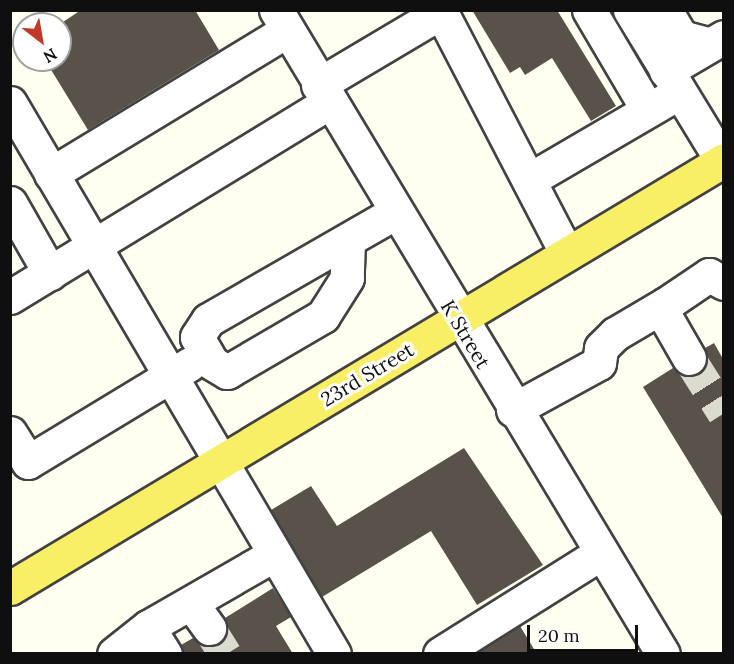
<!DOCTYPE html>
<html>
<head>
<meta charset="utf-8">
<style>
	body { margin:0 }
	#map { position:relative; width:734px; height:664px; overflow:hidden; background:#fffff1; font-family:Lora,serif }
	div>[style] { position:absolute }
	.building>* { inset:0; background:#58524b }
	.minor-tunnel>* { height:33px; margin-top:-16.5px; transform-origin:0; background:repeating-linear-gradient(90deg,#dbdbcf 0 33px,transparent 0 49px) }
	.roads { filter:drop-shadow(2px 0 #424242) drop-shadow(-2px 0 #424242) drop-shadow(0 2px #424242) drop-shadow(0 -2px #424242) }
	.minor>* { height:33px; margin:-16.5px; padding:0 16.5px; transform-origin:16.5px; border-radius:16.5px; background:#fff }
	.major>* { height:33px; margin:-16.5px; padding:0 16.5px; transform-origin:16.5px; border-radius:16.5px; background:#f9ef67 }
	span { translate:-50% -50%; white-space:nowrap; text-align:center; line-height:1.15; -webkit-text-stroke:6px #fff; paint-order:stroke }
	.street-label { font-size:20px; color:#0f0f0f }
	.frame { position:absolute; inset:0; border:12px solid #0f0f0f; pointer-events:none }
	.north { position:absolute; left:12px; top:12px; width:60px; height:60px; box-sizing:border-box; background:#fff; border:2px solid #9f9f9f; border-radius:50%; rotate:149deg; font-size:16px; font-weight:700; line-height:24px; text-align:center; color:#0f0f0f }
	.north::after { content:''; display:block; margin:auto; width:21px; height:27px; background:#c13926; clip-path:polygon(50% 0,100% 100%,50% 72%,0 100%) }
	.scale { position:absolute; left:527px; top:625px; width:111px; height:27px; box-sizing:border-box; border:3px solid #0f0f0f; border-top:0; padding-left:8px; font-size:18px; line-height:21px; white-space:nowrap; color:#0f0f0f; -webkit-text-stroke:4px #fff; paint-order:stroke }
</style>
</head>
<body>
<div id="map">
	<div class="building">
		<i style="clip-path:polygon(81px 10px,195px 10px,219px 50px,88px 130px,45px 60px,60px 60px,60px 24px)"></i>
		<i style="clip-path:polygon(472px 10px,557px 10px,616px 106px,591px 121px,552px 58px,525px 75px,520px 67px,510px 73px)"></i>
		<i style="clip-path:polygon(714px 343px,723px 359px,723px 518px,643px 387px,673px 368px,688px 377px,699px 374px,708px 359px,705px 348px)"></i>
		<i style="clip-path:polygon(464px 448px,543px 565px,477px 605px,431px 531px,322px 597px,271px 510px,311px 486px,337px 526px)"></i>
		<i style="clip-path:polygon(273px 588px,291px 617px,276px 626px,293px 654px,184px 654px,181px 645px,193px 638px,202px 645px,220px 643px,226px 635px,225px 618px)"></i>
		<i style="clip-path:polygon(520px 626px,537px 654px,476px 654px)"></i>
	</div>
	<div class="minor-tunnel">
		<i style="left:689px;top:358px;width:65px;rotate:57.5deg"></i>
		<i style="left:209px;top:628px;width:31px;rotate:58deg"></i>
	</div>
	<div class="roads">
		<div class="minor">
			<i style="left:276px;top:10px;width:751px;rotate:59deg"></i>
			<i style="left:440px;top:10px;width:275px;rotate:62.5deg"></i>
			<i style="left:589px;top:10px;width:116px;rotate:59.5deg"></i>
			<i style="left:630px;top:10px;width:180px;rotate:58.6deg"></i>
			<i style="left:665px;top:10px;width:31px;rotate:59deg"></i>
			<i style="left:681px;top:37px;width:30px;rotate:15deg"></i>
			<i style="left:666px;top:71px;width:67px;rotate:-30.4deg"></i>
			<i style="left:318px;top:85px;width:143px;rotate:-30.7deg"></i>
			<i style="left:10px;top:103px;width:639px;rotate:59.54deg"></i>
			<i style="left:51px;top:174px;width:275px;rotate:-31.3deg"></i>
			<i style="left:529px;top:180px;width:173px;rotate:-30.3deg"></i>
			<i style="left:10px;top:203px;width:81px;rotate:60.3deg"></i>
			<i style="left:348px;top:241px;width:37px;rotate:92deg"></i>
			<i style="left:347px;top:278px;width:45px;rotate:122.3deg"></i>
			<i style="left:323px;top:316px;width:111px;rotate:149.7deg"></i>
			<i style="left:227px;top:372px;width:17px;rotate:-149deg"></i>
			<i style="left:212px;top:363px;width:30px;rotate:-120deg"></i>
			<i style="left:197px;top:337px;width:20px;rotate:-57deg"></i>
			<i style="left:208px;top:320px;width:215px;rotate:-29.9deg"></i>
			<i style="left:10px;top:297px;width:373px;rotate:-31.4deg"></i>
			<i style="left:689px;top:358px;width:46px;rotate:-119.9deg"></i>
			<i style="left:666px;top:318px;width:14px;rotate:-90deg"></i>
			<i style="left:666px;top:304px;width:52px;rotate:-34deg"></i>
			<i style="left:709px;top:275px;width:17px;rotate:28deg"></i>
			<i style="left:513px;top:410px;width:98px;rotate:-28.7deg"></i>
			<i style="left:599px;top:363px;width:15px;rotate:-82deg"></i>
			<i style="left:601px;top:348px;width:20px;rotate:-45deg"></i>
			<i style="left:615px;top:334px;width:59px;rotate:-30.5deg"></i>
			<i style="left:10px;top:433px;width:34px;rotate:58deg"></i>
			<i style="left:28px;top:462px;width:189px;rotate:-31.2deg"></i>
			<i style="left:191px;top:603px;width:31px;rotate:54deg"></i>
			<i style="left:148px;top:627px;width:32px;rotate:58deg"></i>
			<i style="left:114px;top:654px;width:43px;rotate:-38.5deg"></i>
			<i style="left:148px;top:627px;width:146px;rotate:-29.9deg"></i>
			<i style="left:440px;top:654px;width:190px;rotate:-32.1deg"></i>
		</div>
		<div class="major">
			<i style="left:10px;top:588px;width:832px;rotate:-30.94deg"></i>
		</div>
	</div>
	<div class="street-label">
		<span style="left:466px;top:334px;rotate:59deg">K Street</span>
		<span style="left:367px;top:374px;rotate:-31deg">23rd Street</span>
	</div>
	<div class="frame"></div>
	<div class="north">N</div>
	<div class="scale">20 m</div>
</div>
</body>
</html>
